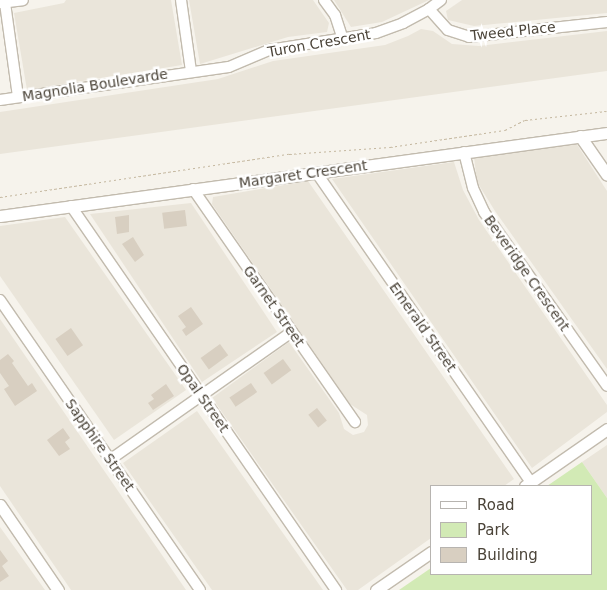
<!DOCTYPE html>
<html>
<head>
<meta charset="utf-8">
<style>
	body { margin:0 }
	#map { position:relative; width:607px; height:590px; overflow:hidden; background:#f6f3ec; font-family:"DejaVu Sans",sans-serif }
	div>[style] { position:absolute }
	.residential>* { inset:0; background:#eae5da }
	.green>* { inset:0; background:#d2eab5 }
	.building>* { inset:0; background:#d8cfc1; transform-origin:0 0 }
	.path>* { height:1px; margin-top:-0.5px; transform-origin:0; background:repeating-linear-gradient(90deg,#c4b79f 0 2.5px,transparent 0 5px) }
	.roads { filter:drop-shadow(1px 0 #c2bbae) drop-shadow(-1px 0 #c2bbae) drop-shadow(0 1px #c2bbae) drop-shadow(0 -1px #c2bbae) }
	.minor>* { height:10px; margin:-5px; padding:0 5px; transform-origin:5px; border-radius:5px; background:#fff }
	.tertiary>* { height:11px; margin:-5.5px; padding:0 5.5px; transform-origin:5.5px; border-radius:5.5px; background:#fff }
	span { translate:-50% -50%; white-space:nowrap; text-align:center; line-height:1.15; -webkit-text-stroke:5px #fff; paint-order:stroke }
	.street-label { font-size:14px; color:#4b4439 }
	.legend { position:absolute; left:430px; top:485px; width:162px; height:90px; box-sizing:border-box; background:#fff; border:1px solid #b7b4b0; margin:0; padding:6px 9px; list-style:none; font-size:15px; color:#4b4439 }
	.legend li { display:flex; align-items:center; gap:10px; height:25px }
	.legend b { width:25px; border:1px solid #b7b4b0 }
</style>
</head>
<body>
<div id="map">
	<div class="residential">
		<i style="clip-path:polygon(66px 0,171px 0,182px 65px,27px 90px,14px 13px,64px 3px)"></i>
		<i style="clip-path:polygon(189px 0,313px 0,329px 23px,327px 32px,288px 37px,200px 64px)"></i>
		<i style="clip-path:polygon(334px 0,429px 0,382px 22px,351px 27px)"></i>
		<i style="clip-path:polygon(462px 0,607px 0,607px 13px,474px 26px,448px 20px,446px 11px)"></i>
		<i style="clip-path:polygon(421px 29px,433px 31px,452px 44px,479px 46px,607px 31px,607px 71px,0 154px,0 112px,218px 79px,273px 61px,385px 45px,408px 36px)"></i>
		<i style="clip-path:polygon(576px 143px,607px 191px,607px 369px,495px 211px,477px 182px,474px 157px)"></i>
		<i style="clip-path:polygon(454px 162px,463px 190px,479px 220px,607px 405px,607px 412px,532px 468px,332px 179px)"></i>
		<i style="clip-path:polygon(308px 181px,514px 479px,504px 486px,431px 486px,431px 538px,358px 590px,347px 590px,212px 398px,289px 342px,339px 413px,344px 429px,353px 435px,364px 432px,368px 425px,367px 415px,350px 404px,212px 204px,213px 197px)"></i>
		<i style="clip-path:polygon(191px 203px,277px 332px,202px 382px,90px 214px)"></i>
		<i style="clip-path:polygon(65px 217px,186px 390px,114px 440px,0 276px,0 226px)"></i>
		<i style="clip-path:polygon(0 319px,186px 590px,71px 590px,0 486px)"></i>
		<i style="clip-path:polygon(197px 411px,323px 590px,212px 590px,123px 463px)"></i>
		<i style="clip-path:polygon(607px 445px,607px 498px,582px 462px)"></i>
		<i style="clip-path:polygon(0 527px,45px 590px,0 590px)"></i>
	</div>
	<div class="green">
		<i style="clip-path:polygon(582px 462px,607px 498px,607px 590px,399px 590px,431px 568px,431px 574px,591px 574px,591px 486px,547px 486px)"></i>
	</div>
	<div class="building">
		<i style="left:185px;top:210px;width:16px;height:23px;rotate:83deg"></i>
		<i style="clip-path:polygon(129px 215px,129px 232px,117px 234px,115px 217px)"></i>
		<i style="clip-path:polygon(133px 237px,144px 255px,135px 262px,122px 244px)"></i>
		<i style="clip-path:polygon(191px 307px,203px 324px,186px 336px,182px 330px,186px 327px,178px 316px)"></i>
		<i style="left:71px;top:328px;width:21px;height:19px;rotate:55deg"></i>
		<i style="left:220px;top:344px;width:14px;height:24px;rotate:54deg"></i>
		<i style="clip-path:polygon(8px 354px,14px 361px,12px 363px,28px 386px,32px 383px,37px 391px,15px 406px,4px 389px,9px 386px,0 373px,0 360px)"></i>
		<i style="left:283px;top:359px;width:14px;height:24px;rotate:54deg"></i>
		<i style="left:251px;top:383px;width:11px;height:26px;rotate:56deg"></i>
		<i style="clip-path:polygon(166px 384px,174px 396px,153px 410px,148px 403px,154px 399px,151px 395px)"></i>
		<i style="left:317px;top:408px;width:16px;height:11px;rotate:52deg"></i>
		<i style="clip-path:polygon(63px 428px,70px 438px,65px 442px,70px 449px,59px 456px,47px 440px)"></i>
		<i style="clip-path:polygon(0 550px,8px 561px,2px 566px,9px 576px,0 582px)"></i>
	</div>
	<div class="path">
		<i style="left:0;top:197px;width:292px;rotate:-8.5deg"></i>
		<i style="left:289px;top:154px;width:101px;rotate:-4deg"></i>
		<i style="left:390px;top:147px;width:116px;rotate:-8.4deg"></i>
		<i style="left:505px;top:130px;width:22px;rotate:-27deg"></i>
		<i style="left:525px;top:120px;width:82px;rotate:-6.3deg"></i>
	</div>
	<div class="roads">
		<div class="minor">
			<i style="left:181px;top:0;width:72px;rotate:82deg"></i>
			<i style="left:324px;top:0;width:19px;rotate:54deg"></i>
			<i style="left:335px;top:15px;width:25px;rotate:72deg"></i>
			<i style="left:0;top:3px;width:23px;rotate:-7deg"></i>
			<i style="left:5px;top:3px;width:95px;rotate:82.1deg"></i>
			<i style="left:429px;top:9px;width:28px;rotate:48deg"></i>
			<i style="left:448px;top:30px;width:22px;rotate:18deg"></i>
			<i style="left:469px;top:37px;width:139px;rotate:-6.2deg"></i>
			<i style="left:0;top:100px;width:231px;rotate:-8.2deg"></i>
			<i style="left:229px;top:67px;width:43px;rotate:-23deg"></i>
			<i style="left:269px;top:50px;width:108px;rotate:-9deg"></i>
			<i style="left:376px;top:33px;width:29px;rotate:-20deg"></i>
			<i style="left:403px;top:23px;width:30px;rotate:-28deg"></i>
			<i style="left:429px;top:9px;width:15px;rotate:-37deg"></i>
			<i style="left:464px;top:152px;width:37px;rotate:76deg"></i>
			<i style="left:473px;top:188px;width:26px;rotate:65deg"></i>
			<i style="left:484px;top:212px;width:213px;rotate:54.7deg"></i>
			<i style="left:316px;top:172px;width:378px;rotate:55.3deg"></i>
			<i style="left:193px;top:189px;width:284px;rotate:55.2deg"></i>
			<i style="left:71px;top:206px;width:467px;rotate:55.4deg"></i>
			<i style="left:0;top:300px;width:352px;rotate:55.4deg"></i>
			<i style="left:111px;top:459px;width:221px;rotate:-35.1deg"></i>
		</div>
		<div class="tertiary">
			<i style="left:580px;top:136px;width:47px;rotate:55.3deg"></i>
			<i style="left:0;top:216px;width:613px;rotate:-7.79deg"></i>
			<i style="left:525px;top:486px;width:100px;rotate:-34.8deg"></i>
			<i style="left:0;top:505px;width:103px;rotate:55.7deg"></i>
			<i style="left:376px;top:590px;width:67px;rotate:-34.6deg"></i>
		</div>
	</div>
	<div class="street-label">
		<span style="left:513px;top:31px;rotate:-6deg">Tweed Place</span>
		<span style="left:319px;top:43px;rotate:-10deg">Turon Crescent</span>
		<span style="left:95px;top:85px;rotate:-9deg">Magnolia Boulevarde</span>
		<span style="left:303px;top:174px;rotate:-8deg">Margaret Crescent</span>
		<span style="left:527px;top:273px;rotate:55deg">Beveridge Crescent</span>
		<span style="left:274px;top:306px;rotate:55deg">Garnet Street</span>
		<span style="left:423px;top:327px;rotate:55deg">Emerald Street</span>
		<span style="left:203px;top:398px;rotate:55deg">Opal Street</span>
		<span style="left:100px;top:445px;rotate:55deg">Sapphire Street</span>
	</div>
	<ul class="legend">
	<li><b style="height:6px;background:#fff"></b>Road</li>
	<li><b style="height:14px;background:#d2eab5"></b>Park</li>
	<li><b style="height:14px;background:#d8cfc1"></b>Building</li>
	</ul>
</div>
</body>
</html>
